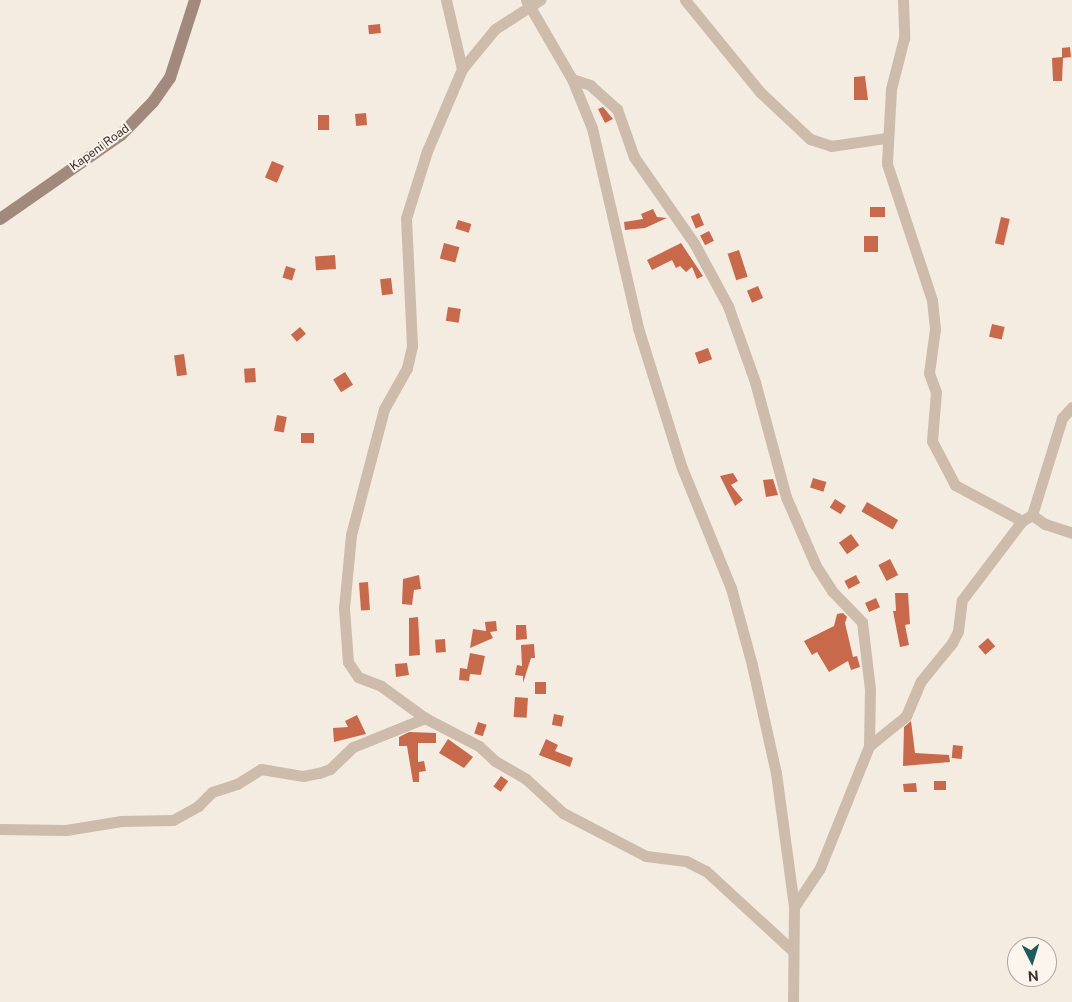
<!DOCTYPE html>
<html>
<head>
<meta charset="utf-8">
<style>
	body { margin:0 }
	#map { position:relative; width:1072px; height:1002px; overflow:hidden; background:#f4ebe1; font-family:"Public Sans",sans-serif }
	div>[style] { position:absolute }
	.building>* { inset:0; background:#c8694b; transform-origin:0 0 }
	.minor>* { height:11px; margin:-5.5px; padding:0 5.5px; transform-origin:5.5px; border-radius:5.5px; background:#cdbbac }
	.secondary>* { height:12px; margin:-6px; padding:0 6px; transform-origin:6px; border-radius:6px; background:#a18a7d }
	span { translate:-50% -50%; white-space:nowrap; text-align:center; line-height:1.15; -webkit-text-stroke:4px #fbf5ee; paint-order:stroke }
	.street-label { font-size:12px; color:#3b302b }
	.north { position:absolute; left:1007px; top:937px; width:50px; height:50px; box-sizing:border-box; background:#fbf5ee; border:1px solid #aea6a0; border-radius:50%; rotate:175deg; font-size:14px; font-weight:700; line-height:20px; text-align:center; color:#3b302b }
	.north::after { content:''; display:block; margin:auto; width:18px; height:22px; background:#1f5a5e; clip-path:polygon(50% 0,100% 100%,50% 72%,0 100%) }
</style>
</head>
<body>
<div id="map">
	<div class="building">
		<i style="left:380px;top:24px;width:9px;height:12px;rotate:84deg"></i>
		<i style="clip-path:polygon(1070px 47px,1071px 57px,1063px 58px,1062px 81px,1053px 81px,1052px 58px,1062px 57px,1062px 48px)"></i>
		<i style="clip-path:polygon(865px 76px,868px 100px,854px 100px,854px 77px)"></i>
		<i style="clip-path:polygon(603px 107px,613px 119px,605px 123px,598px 109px)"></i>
		<i style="left:366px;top:113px;width:12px;height:11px;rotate:85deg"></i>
		<i style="left:318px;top:115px;width:11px;height:15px"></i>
		<i style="left:272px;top:161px;width:13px;height:18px;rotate:23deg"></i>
		<i style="left:870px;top:207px;width:15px;height:10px"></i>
		<i style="clip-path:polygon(653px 209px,657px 217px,667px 218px,645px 228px,625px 230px,624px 222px,643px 219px,641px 214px)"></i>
		<i style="left:699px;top:213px;width:13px;height:9px;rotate:67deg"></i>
		<i style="left:1001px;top:217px;width:9px;height:27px;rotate:13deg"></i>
		<i style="left:458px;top:220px;width:14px;height:9px;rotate:17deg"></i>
		<i style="left:709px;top:231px;width:11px;height:10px;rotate:63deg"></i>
		<i style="left:864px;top:236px;width:14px;height:16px"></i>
		<i style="left:444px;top:243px;width:16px;height:16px;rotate:15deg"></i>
		<i style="clip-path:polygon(681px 243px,703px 276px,697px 279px,692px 267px,686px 272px,680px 266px,676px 268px,672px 260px,652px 270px,647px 260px)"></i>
		<i style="left:739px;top:250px;width:28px;height:12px;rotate:72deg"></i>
		<i style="left:335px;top:255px;width:14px;height:20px;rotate:86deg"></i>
		<i style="left:286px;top:266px;width:10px;height:12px;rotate:17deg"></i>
		<i style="left:391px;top:278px;width:16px;height:11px;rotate:83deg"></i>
		<i style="left:758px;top:286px;width:13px;height:12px;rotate:67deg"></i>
		<i style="left:448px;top:307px;width:13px;height:14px;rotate:9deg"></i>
		<i style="left:992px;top:324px;width:13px;height:13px;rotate:13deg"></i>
		<i style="left:300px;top:327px;width:9px;height:12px;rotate:49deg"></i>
		<i style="left:708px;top:348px;width:12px;height:14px;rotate:70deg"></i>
		<i style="left:184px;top:354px;width:21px;height:10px;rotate:82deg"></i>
		<i style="left:255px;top:368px;width:14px;height:11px;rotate:86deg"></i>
		<i style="left:345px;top:372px;width:15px;height:14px;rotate:58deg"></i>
		<i style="left:277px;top:415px;width:10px;height:16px;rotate:11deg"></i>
		<i style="left:314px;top:433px;width:10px;height:13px;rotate:90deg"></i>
		<i style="clip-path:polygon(733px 473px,738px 481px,731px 485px,743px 500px,735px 506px,720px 476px)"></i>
		<i style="left:813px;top:478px;width:14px;height:10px;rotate:17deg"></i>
		<i style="clip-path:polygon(773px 479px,778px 495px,766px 497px,763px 480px)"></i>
		<i style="left:835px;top:499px;width:13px;height:10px;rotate:32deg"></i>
		<i style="left:867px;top:502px;width:36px;height:11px;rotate:30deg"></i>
		<i style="left:851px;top:534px;width:14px;height:15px;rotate:54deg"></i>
		<i style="left:890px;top:559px;width:18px;height:13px;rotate:63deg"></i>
		<i style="clip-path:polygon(419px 575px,421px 589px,414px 590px,412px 605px,402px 604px,403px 579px)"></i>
		<i style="left:856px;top:575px;width:9px;height:13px;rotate:63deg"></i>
		<i style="left:368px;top:582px;width:28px;height:9px;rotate:86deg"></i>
		<i style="clip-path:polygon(895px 593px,908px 593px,910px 624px,905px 625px,909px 645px,900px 647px,893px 611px,896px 611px)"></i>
		<i style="left:876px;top:598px;width:10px;height:12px;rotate:66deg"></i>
		<i style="clip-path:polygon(843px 613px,847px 617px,845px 623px,853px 657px,857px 656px,860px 667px,851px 670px,848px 661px,829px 672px,817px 652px,812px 655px,804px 641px,834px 626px,837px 614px)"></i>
		<i style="clip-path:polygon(418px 617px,420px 655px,409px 656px,409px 618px)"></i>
		<i style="clip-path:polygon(496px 621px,497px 631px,490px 632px,493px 638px,470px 648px,473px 629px,486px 631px,485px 622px)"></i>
		<i style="clip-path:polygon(516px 625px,526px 625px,527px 639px,516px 640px)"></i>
		<i style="left:988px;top:638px;width:11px;height:13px;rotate:49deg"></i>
		<i style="left:445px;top:639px;width:13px;height:10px;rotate:86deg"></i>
		<i style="clip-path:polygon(534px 644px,535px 658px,531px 658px,523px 683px,523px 676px,515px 675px,517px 665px,522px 666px,521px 645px)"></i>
		<i style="clip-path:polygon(470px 653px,485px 656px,481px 675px,470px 674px,469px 681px,459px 680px,460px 668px,467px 669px)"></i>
		<i style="clip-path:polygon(407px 663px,409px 675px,396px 677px,395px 664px)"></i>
		<i style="left:535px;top:682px;width:11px;height:12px"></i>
		<i style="left:515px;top:697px;width:13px;height:20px;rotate:4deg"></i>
		<i style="left:554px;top:714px;width:10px;height:11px;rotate:11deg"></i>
		<i style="clip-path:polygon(357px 715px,366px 734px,334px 742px,333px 728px,348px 727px,345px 721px)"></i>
		<i style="clip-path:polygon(911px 721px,915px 753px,949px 755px,950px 762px,903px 766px,904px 727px)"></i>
		<i style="left:478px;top:722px;width:9px;height:12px;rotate:18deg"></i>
		<i style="clip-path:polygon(409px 732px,436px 733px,436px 743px,418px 743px,418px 762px,424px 761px,426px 771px,419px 772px,419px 782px,413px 782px,407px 746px,399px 746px,399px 737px)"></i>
		<i style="clip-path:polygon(448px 739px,473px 757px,464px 768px,439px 753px)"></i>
		<i style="clip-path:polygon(546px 739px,558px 745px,555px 751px,573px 758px,570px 767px,539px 755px)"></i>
		<i style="left:953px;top:745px;width:10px;height:13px;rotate:6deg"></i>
		<i style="left:501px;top:776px;width:9px;height:13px;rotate:36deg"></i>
		<i style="left:946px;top:781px;width:9px;height:12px;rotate:90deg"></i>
		<i style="clip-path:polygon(916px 783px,917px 792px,904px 792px,903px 784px)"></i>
	</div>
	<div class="minor">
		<i style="left:446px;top:0;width:71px;rotate:76.9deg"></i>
		<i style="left:462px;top:69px;width:89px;rotate:113.1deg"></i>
		<i style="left:427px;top:151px;width:70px;rotate:107.4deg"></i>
		<i style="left:406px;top:218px;width:128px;rotate:87.3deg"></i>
		<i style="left:412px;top:346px;width:23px;rotate:103deg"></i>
		<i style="left:407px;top:368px;width:47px;rotate:119.3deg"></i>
		<i style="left:384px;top:409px;width:130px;rotate:104.7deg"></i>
		<i style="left:351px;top:535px;width:73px;rotate:95.5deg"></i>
		<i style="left:344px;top:608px;width:54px;rotate:85.8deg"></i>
		<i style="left:348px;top:662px;width:18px;rotate:56deg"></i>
		<i style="left:358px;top:677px;width:25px;rotate:21deg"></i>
		<i style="left:381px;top:686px;width:54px;rotate:36deg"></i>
		<i style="left:425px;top:718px;width:61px;rotate:27.4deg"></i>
		<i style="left:479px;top:746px;width:22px;rotate:43deg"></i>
		<i style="left:495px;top:761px;width:36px;rotate:30deg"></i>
		<i style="left:526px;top:779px;width:50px;rotate:42.6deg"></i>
		<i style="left:563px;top:813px;width:93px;rotate:27.4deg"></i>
		<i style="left:646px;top:856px;width:40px;rotate:7.1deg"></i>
		<i style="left:686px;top:861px;width:22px;rotate:27deg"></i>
		<i style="left:706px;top:871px;width:118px;rotate:42.6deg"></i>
		<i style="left:526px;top:0;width:91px;rotate:59.8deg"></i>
		<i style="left:572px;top:79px;width:53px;rotate:67.8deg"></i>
		<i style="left:592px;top:128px;width:205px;rotate:77deg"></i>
		<i style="left:638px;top:328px;width:147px;rotate:72.6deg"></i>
		<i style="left:682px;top:468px;width:130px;rotate:67.8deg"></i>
		<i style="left:731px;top:588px;width:80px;rotate:74.7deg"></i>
		<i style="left:752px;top:665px;width:111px;rotate:77.5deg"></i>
		<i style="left:776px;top:773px;width:135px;rotate:82.3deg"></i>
		<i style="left:794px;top:907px;width:95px;rotate:90.6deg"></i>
		<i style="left:685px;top:0;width:119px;rotate:50.8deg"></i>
		<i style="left:760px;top:92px;width:69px;rotate:43.2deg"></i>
		<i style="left:810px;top:139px;width:22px;rotate:18deg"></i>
		<i style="left:831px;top:146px;width:56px;rotate:-8.3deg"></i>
		<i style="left:903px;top:0;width:38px;rotate:88deg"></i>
		<i style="left:904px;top:38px;width:53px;rotate:104.3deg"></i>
		<i style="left:891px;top:89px;width:75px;rotate:93.1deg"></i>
		<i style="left:887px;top:164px;width:143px;rotate:71.7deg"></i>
		<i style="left:932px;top:300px;width:29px;rotate:84deg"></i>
		<i style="left:935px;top:329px;width:44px;rotate:97.8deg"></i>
		<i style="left:929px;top:373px;width:20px;rotate:70deg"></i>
		<i style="left:936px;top:392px;width:49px;rotate:94.7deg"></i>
		<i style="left:932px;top:441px;width:50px;rotate:62.4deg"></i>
		<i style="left:955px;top:485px;width:76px;rotate:28.2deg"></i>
		<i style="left:462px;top:69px;width:52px;rotate:-50.5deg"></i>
		<i style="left:495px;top:29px;width:54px;rotate:-32.8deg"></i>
		<i style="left:572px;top:79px;width:19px;rotate:18deg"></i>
		<i style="left:590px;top:85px;width:36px;rotate:42deg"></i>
		<i style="left:617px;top:109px;width:51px;rotate:70.5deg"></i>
		<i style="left:634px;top:157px;width:105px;rotate:55.1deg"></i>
		<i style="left:694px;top:243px;width:72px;rotate:61.6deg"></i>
		<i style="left:728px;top:306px;width:81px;rotate:70.4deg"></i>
		<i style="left:755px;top:382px;width:119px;rotate:74.9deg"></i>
		<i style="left:786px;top:497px;width:75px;rotate:66.5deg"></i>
		<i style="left:816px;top:566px;width:30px;rotate:57deg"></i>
		<i style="left:832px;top:591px;width:43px;rotate:45.9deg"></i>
		<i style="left:862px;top:622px;width:67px;rotate:83.2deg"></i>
		<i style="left:870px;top:689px;width:57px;rotate:91deg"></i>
		<i style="left:1032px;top:515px;width:16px;rotate:35deg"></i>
		<i style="left:1045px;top:524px;width:28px;rotate:18deg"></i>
		<i style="left:0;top:829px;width:66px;rotate:0.9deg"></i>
		<i style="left:66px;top:830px;width:56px;rotate:-9.3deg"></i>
		<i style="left:121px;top:821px;width:52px;rotate:-1.1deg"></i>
		<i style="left:173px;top:820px;width:29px;rotate:-29deg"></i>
		<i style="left:198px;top:806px;width:20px;rotate:-45deg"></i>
		<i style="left:212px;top:792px;width:26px;rotate:-18deg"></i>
		<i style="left:237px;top:784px;width:28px;rotate:-32deg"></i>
		<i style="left:261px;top:769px;width:43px;rotate:9.5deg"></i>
		<i style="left:303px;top:776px;width:16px;rotate:-11deg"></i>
		<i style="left:319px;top:773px;width:12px;rotate:-20deg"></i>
		<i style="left:330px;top:769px;width:32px;rotate:-44deg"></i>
		<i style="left:353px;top:747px;width:78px;rotate:-21.9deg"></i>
		<i style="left:794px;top:907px;width:47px;rotate:-56.3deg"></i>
		<i style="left:820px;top:868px;width:131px;rotate:-68.1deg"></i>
		<i style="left:869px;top:746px;width:48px;rotate:-39deg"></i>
		<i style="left:906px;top:716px;width:38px;rotate:-67deg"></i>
		<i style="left:921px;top:681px;width:49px;rotate:-50.8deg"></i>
		<i style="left:952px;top:643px;width:13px;rotate:-63deg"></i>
		<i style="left:958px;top:631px;width:31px;rotate:-83deg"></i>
		<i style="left:962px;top:600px;width:99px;rotate:-52.8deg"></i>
		<i style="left:1022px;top:521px;width:12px;rotate:-31deg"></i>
		<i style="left:1032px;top:515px;width:102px;rotate:-72.8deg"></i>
		<i style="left:1062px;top:418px;width:15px;rotate:-48deg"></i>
	</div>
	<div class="secondary">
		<i style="left:0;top:219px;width:147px;rotate:-34.8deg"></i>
		<i style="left:121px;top:135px;width:46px;rotate:-45.9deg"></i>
		<i style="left:153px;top:102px;width:29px;rotate:-55deg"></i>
		<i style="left:170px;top:78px;width:82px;rotate:-72.2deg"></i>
	</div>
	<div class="street-label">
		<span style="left:100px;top:148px;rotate:-36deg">Kapeni Road</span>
	</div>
	<div class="north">N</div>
</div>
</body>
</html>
